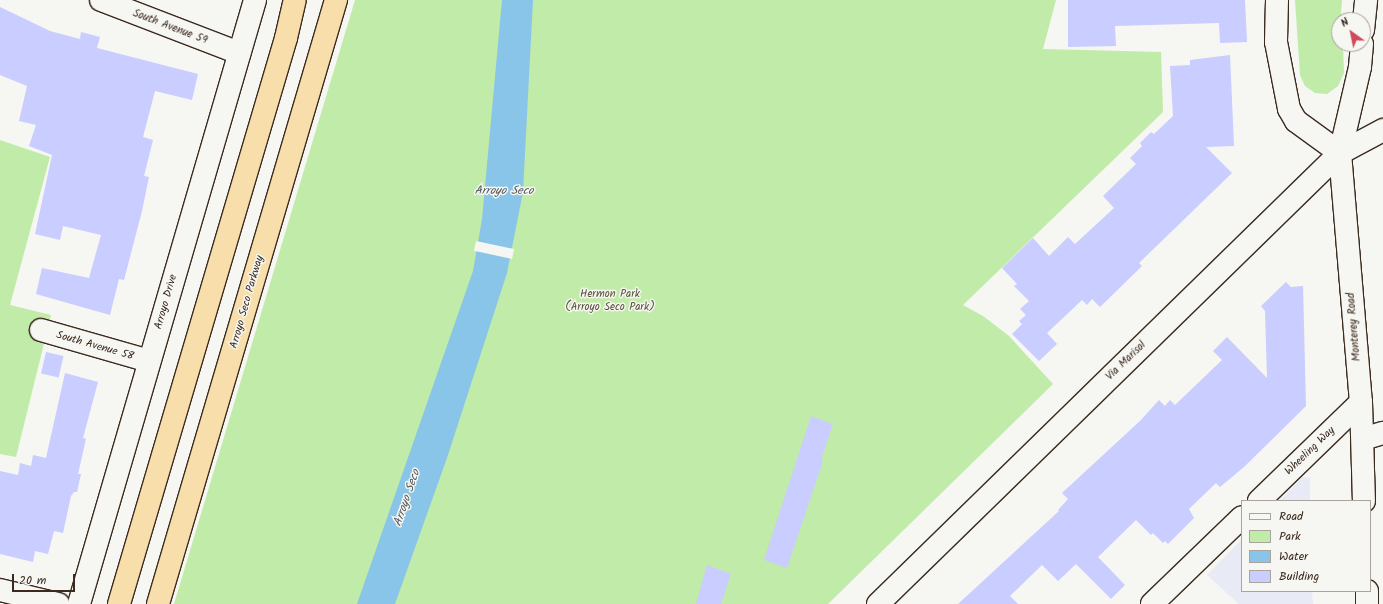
<!DOCTYPE html>
<html>
<head>
<meta charset="utf-8">
<style>
	body { margin:0 }
	#map { position:relative; width:1383px; height:604px; overflow:hidden; background:#f6f6f2; font-family:Kalam,sans-serif }
	div>[style] { position:absolute }
	.built>* { inset:0; background:#e8eaf6 }
	.green>* { inset:0; background:#c0eba8 }
	.water>* { inset:0; background:#89c5e9 }
	.pier>* { inset:0; background:#f6f6f2; transform-origin:0 0 }
	.building>* { inset:0; background:#c9cdff; transform-origin:0 0 }
	.roads { filter:drop-shadow(1px 0 #3b2a1e) drop-shadow(-1px 0 #3b2a1e) drop-shadow(0 1px #3b2a1e) drop-shadow(0 -1px #3b2a1e) }
	.minor>* { height:22px; margin:-11px; padding:0 11px; transform-origin:11px; border-radius:11px; background:#f6f6f2 }
	.highway>* { height:22px; margin:-11px; padding:0 11px; transform-origin:11px; border-radius:11px; background:#f8deab }
	span { translate:-50% -50%; white-space:nowrap; text-align:center; line-height:1.15; -webkit-text-stroke:3px #f6f6f2; paint-order:stroke }
	.street-label { font-size:11px; color:#3b2a1e }
	.park-label { font-size:11px; color:#56513a }
	.water-label { font-size:12px; color:#52585b; font-style:italic }
	.legend { position:absolute; left:1241px; top:500px; width:130px; height:92px; box-sizing:border-box; background:#f6f6f2; border:1px solid #aba49d; margin:0; padding:5px 7px; list-style:none; font-size:12px; color:#3b2a1e }
	.legend li { display:flex; align-items:center; gap:8px; height:20px }
	.legend b { width:20px; border:1px solid #aba49d }
	.north { position:absolute; left:1331px; top:12px; width:40px; height:40px; box-sizing:border-box; background:#f6f6f2; border:1px solid #aba49d; border-radius:50%; rotate:327deg; font-size:11px; font-weight:700; line-height:16px; text-align:center; color:#3b2a1e }
	.north::after { content:''; display:block; margin:auto; width:14px; height:18px; background:#d1495b; clip-path:polygon(50% 0,100% 100%,50% 72%,0 100%) }
	.scale { position:absolute; left:12px; top:574px; width:63px; height:18px; box-sizing:border-box; border:2px solid #3b2a1e; border-top:0; padding-left:5px; font-size:12px; line-height:14px; white-space:nowrap; color:#3b2a1e; -webkit-text-stroke:3px #f6f6f2; paint-order:stroke }
</style>
</head>
<body>
<div id="map">
	<div class="built">
		<i style="clip-path:polygon(1303px 477px,1310px 478px,1310px 501px,1279px 501px)"></i>
		<i style="clip-path:polygon(1242px 539px,1242px 591px,1312px 591px,1313px 604px,1239px 604px,1207px 575px)"></i>
	</div>
	<div class="green">
		<i style="clip-path:polygon(355px 0,1056px 0,1043px 49px,1161px 52px,1163px 112px,963px 305px,983px 316px,1009px 336px,1053px 384px,828px 604px,174px 604px)"></i>
		<i style="clip-path:polygon(1295px 0,1342px 0,1339px 44px,1343px 44px,1344px 73px,1338px 86px,1327px 94px,1315px 93px,1305px 86px,1300px 75px)"></i>
		<i style="clip-path:polygon(0 140px,50px 157px,10px 305px,51px 315px,16px 457px,0 454px)"></i>
	</div>
	<div class="water">
		<i style="clip-path:polygon(502px 0,533px 0,523px 192px,507px 273px,447px 458px,395px 604px,357px 604px,473px 271px,482px 219px)"></i>
	</div>
	<div class="pier">
		<i style="left:476px;top:241px;width:39px;height:10px;rotate:12deg"></i>
	</div>
	<div class="building">
		<i style="clip-path:polygon(1068px 0,1245px 0,1247px 42px,1220px 43px,1219px 23px,1115px 26px,1116px 46px,1068px 47px)"></i>
		<i style="clip-path:polygon(0 7px,50px 31px,80px 39px,81px 32px,100px 37px,97px 48px,198px 74px,192px 100px,155px 91px,143px 137px,153px 140px,144px 176px,149px 177px,142px 211px,124px 280px,119px 279px,110px 315px,36px 294px,42px 268px,89px 278px,101px 235px,63px 226px,60px 240px,35px 234px,52px 155px,29px 146px,36px 125px,19px 121px,27px 86px,0 75px)"></i>
		<i style="clip-path:polygon(1230px 55px,1234px 146px,1206px 147px,1232px 173px,1139px 263px,1142px 266px,1100px 307px,1092px 299px,1087px 305px,1082px 300px,1047px 333px,1057px 344px,1039px 361px,1012px 334px,1022px 324px,1019px 321px,1026px 315px,1020px 309px,1029px 301px,1014px 286px,1017px 284px,1002px 268px,1033px 238px,1049px 256px,1068px 237px,1075px 244px,1114px 208px,1103px 196px,1136px 164px,1130px 158px,1142px 146px,1140px 143px,1151px 132px,1154px 134px,1173px 116px,1170px 66px,1190px 65px,1190px 60px)"></i>
		<i style="clip-path:polygon(1286px 282px,1291px 287px,1303px 286px,1306px 406px,1244px 467px,1220px 487px,1216px 483px,1189px 509px,1194px 518px,1168px 544px,1165px 541px,1163px 543px,1153px 533px,1151px 535px,1136px 520px,1098px 557px,1125px 585px,1111px 599px,1076px 564px,1058px 581px,1042px 565px,1010px 596px,1018px 604px,958px 604px,1059px 511px,1058px 510px,1068px 499px,1062px 493px,1141px 420px,1159px 400px,1165px 406px,1170px 400px,1175px 405px,1222px 360px,1213px 351px,1227px 337px,1267px 378px,1265px 311px,1261px 306px)"></i>
		<i style="left:46px;top:352px;width:18px;height:22px;rotate:13deg"></i>
		<i style="clip-path:polygon(65px 373px,98px 382px,83px 438px,86px 439px,78px 474px,81px 474px,77px 492px,74px 492px,71px 496px,63px 533px,54px 531px,48px 554px,35px 551px,33px 562px,0 554px,0 471px,18px 475px,20px 463px,31px 466px,33px 455px,46px 458px)"></i>
		<i style="clip-path:polygon(811px 416px,833px 424px,821px 460px,823px 461px,787px 568px,764px 560px)"></i>
		<i style="clip-path:polygon(707px 565px,731px 574px,721px 604px,696px 604px)"></i>
	</div>
	<div class="roads">
		<div class="minor">
			<i style="left:101px;top:0;width:148px;rotate:21deg"></i>
			<i style="left:1277px;top:0;width:42px;rotate:91.4deg"></i>
			<i style="left:1276px;top:42px;width:68px;rotate:79deg"></i>
			<i style="left:1289px;top:109px;width:14px;rotate:60deg"></i>
			<i style="left:1296px;top:121px;width:54px;rotate:36deg"></i>
			<i style="left:1363px;top:30px;width:30px;rotate:-84deg"></i>
			<i style="left:1362px;top:44px;width:23px;rotate:95deg"></i>
			<i style="left:1360px;top:67px;width:88px;rotate:103.1deg"></i>
			<i style="left:1340px;top:153px;width:250px;rotate:85.2deg"></i>
			<i style="left:1361px;top:402px;width:99px;rotate:88.3deg"></i>
			<i style="left:41px;top:330px;width:112px;rotate:16deg"></i>
			<i style="left:1363px;top:439px;width:21px;rotate:-17deg"></i>
			<i style="left:1259px;top:501px;width:142px;rotate:-44.1deg"></i>
			<i style="left:0;top:590px;width:60px;rotate:13.6deg"></i>
			<i style="left:1367px;top:591px;width:13px;rotate:90deg"></i>
			<i style="left:79px;top:604px;width:629px;rotate:-73.75deg"></i>
			<i style="left:878px;top:604px;width:646px;rotate:-44.31deg"></i>
			<i style="left:1340px;top:153px;width:49px;rotate:-28.1deg"></i>
			<i style="left:1152px;top:604px;width:125px;rotate:-44deg"></i>
		</div>
		<div class="highway">
			<i style="left:119px;top:604px;width:590px;rotate:-73.56deg"></i>
			<i style="left:286px;top:38px;width:39px;rotate:-77deg"></i>
			<i style="left:158px;top:604px;width:630px;rotate:-73.58deg"></i>
		</div>
	</div>
	<div class="street-label">
		<span style="left:170px;top:27px;rotate:21deg">South Avenue 59</span>
		<span style="left:166px;top:302px;rotate:-74deg">Arroyo Drive</span>
		<span style="left:247px;top:302px;rotate:-74deg">Arroyo Seco Parkway</span>
		<span style="left:1354px;top:327px;rotate:-95deg">Monterey Road</span>
		<span style="left:95px;top:346px;rotate:16deg">South Avenue 58</span>
		<span style="left:1126px;top:361px;rotate:-44deg">Via Marisol</span>
		<span style="left:1310px;top:451px;rotate:-44deg">Wheeling Way</span>
	</div>
	<div class="park-label">
		<span style="left:610px;top:301px">Hermon Park<br>(Arroyo Seco Park)</span>
	</div>
	<div class="water-label">
		<span style="left:504px;top:191px">Arroyo Seco</span>
		<span style="left:407px;top:498px;rotate:-71deg">Arroyo Seco</span>
	</div>
	<ul class="legend">
	<li><b style="height:5px;background:#f6f6f2"></b>Road</li>
	<li><b style="height:11px;background:#c0eba8"></b>Park</li>
	<li><b style="height:11px;background:#89c5e9"></b>Water</li>
	<li><b style="height:11px;background:#c9cdff"></b>Building</li>
	</ul>
	<div class="north">N</div>
	<div class="scale">20 m</div>
</div>
</body>
</html>
